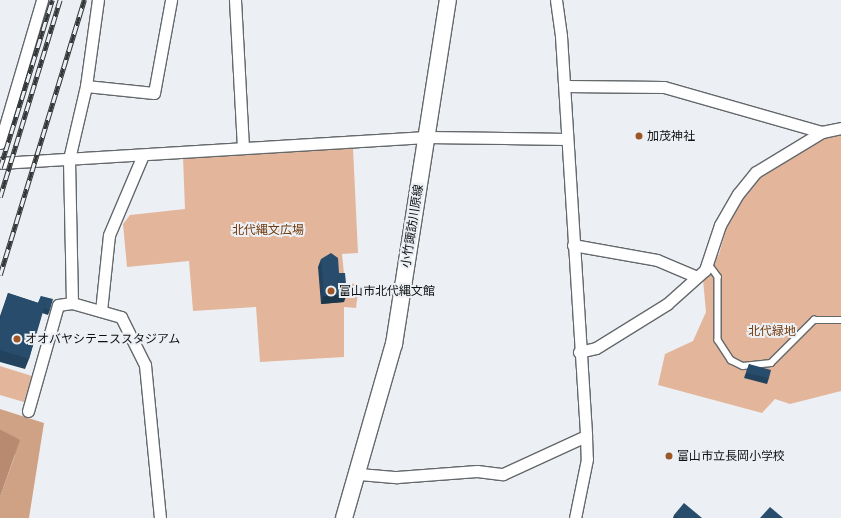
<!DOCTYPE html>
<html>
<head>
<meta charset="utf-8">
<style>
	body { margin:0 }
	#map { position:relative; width:841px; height:518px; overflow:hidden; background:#ecf0f4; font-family:"PT Sans","Noto Sans JP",sans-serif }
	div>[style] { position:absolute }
	.green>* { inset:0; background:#e3b69b }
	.forest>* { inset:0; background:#cfa185 }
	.water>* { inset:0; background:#b88b70 }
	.roads { filter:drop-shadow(1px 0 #64686b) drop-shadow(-1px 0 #64686b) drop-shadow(0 1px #64686b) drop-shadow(0 -1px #64686b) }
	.lane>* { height:5.5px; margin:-2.75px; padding:0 2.75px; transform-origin:2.75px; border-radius:2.75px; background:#fff }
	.street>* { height:11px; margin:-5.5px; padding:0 5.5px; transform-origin:5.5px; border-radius:5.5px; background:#fff }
	.secondary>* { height:16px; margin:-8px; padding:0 8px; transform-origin:8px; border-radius:8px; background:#fff }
	.rail>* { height:4.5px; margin-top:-2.25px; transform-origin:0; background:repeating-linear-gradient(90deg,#ecf0f4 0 9px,#343738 0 18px); box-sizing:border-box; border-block:1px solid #343738 }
	.wall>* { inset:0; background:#22425d }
	.shaded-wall>* { inset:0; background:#1c364c }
	.building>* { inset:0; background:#284d6c }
	.dots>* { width:11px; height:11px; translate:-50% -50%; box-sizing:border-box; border:2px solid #ecf0f4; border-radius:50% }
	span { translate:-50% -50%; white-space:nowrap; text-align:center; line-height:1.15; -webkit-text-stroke:4px #ecf0f4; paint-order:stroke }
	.poi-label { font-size:12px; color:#0f1112 }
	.left { translate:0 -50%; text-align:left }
	.street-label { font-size:12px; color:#0f1112 }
	.park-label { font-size:12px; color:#71380a }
</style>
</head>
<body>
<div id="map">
	<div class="green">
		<i style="clip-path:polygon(841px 132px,841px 391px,790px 404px,775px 399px,762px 413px,658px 385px,665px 354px,693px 341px,706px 312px,703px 280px,719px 254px,730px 216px,763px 174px,824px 136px)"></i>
		<i style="clip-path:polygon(353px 148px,358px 253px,342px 254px,345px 283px,359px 284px,356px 308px,344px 307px,344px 357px,260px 362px,256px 307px,193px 311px,189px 261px,127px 267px,123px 224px,130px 215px,185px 209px,183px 157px)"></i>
		<i style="clip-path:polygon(0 366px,32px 376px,24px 402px,0 395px)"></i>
	</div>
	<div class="forest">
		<i style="clip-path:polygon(0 409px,44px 423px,29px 518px,0 518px,0 497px,15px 455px,12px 436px,0 429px)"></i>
	</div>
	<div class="water">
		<i style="clip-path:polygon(0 429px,20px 440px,0 497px)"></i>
	</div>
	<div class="roads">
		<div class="lane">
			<i style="left:708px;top:263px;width:17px;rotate:54deg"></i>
			<i style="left:718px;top:277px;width:63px;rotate:90deg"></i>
			<i style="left:718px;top:340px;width:24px;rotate:57deg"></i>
			<i style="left:731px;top:360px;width:13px;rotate:27deg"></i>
			<i style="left:743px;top:366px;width:28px;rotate:-6deg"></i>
			<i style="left:771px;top:363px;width:61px;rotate:-45deg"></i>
			<i style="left:814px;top:320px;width:27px"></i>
		</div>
		<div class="street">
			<i style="left:235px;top:0;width:148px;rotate:86.9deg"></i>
			<i style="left:556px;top:0;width:36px;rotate:82deg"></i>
			<i style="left:561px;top:36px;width:401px;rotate:86.4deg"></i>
			<i style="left:586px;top:436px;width:23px;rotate:88deg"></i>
			<i style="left:587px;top:459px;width:60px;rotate:101.5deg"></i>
			<i style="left:86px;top:86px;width:68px;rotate:5.9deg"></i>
			<i style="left:154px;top:93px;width:95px;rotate:-79.6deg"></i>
			<i style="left:565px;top:86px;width:99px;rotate:0.6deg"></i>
			<i style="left:664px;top:87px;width:164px;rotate:15.9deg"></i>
			<i style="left:822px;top:132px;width:19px;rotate:-12deg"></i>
			<i style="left:0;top:143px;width:149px;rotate:-73.6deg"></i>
			<i style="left:0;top:163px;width:427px;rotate:-3.5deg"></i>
			<i style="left:426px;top:137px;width:141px;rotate:0.8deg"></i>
			<i style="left:573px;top:245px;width:85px;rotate:10.1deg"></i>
			<i style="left:657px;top:260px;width:43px;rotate:23deg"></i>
			<i style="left:72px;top:303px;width:144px;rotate:-91.2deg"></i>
			<i style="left:69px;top:159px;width:75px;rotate:-76.9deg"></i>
			<i style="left:86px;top:86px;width:87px;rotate:-82.1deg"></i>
			<i style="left:101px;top:311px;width:76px;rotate:-84deg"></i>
			<i style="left:109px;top:235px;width:87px;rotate:-67deg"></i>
			<i style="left:579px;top:352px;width:17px;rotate:-13deg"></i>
			<i style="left:596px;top:348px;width:84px;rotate:-31.8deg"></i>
			<i style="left:667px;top:304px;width:51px;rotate:-41.8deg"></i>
			<i style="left:705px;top:270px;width:47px;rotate:-71.6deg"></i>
			<i style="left:720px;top:225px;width:36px;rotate:-60deg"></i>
			<i style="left:738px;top:194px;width:28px;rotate:-51deg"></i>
			<i style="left:756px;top:172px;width:77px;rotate:-31.2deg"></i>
			<i style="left:28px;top:411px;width:110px;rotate:-74.2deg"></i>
			<i style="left:58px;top:305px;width:14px;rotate:-8deg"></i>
			<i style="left:72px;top:303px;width:51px;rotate:15.9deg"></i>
			<i style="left:121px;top:317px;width:54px;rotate:63.4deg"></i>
			<i style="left:145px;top:365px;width:154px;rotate:84.4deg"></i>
			<i style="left:359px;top:474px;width:38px;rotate:5deg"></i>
			<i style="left:397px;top:477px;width:80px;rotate:-4.3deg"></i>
			<i style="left:477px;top:471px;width:26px;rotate:7deg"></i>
			<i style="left:503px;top:474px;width:91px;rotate:-24.6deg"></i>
		</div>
		<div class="secondary">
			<i style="left:344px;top:518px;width:181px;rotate:-74deg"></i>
			<i style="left:394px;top:344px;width:348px;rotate:-81.1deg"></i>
		</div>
	</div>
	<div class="rail">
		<i style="left:0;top:168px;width:176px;rotate:-72.8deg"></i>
		<i style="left:0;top:197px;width:206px;rotate:-73.1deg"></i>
		<i style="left:0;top:275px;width:288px;rotate:-73deg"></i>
	</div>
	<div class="wall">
		<i style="clip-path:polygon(321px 259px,339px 273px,344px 302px,321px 304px,318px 267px)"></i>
		<i style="clip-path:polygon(8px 293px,38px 303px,41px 296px,50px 310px,48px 315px,42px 313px,29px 359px,25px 369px,0 362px,0 316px)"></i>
		<i style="clip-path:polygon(749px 364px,769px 378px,767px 384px,744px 378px)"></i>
		<i style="clip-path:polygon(674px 515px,702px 518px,673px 518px)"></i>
	</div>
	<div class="shaded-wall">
		<i style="clip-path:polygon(347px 294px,344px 302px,321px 304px,324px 296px)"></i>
	</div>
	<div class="building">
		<i style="clip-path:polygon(331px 253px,338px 258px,339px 273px,345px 273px,347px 294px,324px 296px,321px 259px)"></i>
		<i style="clip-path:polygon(8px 293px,45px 305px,29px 359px,0 350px,0 319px)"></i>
		<i style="clip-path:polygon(41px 296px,53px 299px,50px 310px,44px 308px,45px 305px,38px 303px)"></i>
		<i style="clip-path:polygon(749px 364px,771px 370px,769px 378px,746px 373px)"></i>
		<i style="clip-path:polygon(684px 503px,702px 518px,678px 518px,674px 515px)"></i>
		<i style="clip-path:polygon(770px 507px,783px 518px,760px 518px)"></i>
	</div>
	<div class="dots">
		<i style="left:639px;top:136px;background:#9b5728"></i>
		<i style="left:331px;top:291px;background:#9b5728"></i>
		<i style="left:17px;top:339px;background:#9b5728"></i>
		<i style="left:669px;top:456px;background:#9b5728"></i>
	</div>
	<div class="poi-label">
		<span class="left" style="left:647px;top:136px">加茂神社</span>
		<span class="left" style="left:339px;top:291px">富山市北代縄文館</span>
		<span class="left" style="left:25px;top:339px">オオバヤシテニススタジアム</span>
		<span class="left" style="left:677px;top:456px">富山市立長岡小学校</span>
	</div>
	<div class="street-label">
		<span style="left:412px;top:226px;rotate:-81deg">小竹諏訪川原線</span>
	</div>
	<div class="park-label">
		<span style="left:268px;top:230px">北代縄文広場</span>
		<span style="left:772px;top:331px">北代緑地</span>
	</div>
</div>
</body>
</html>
